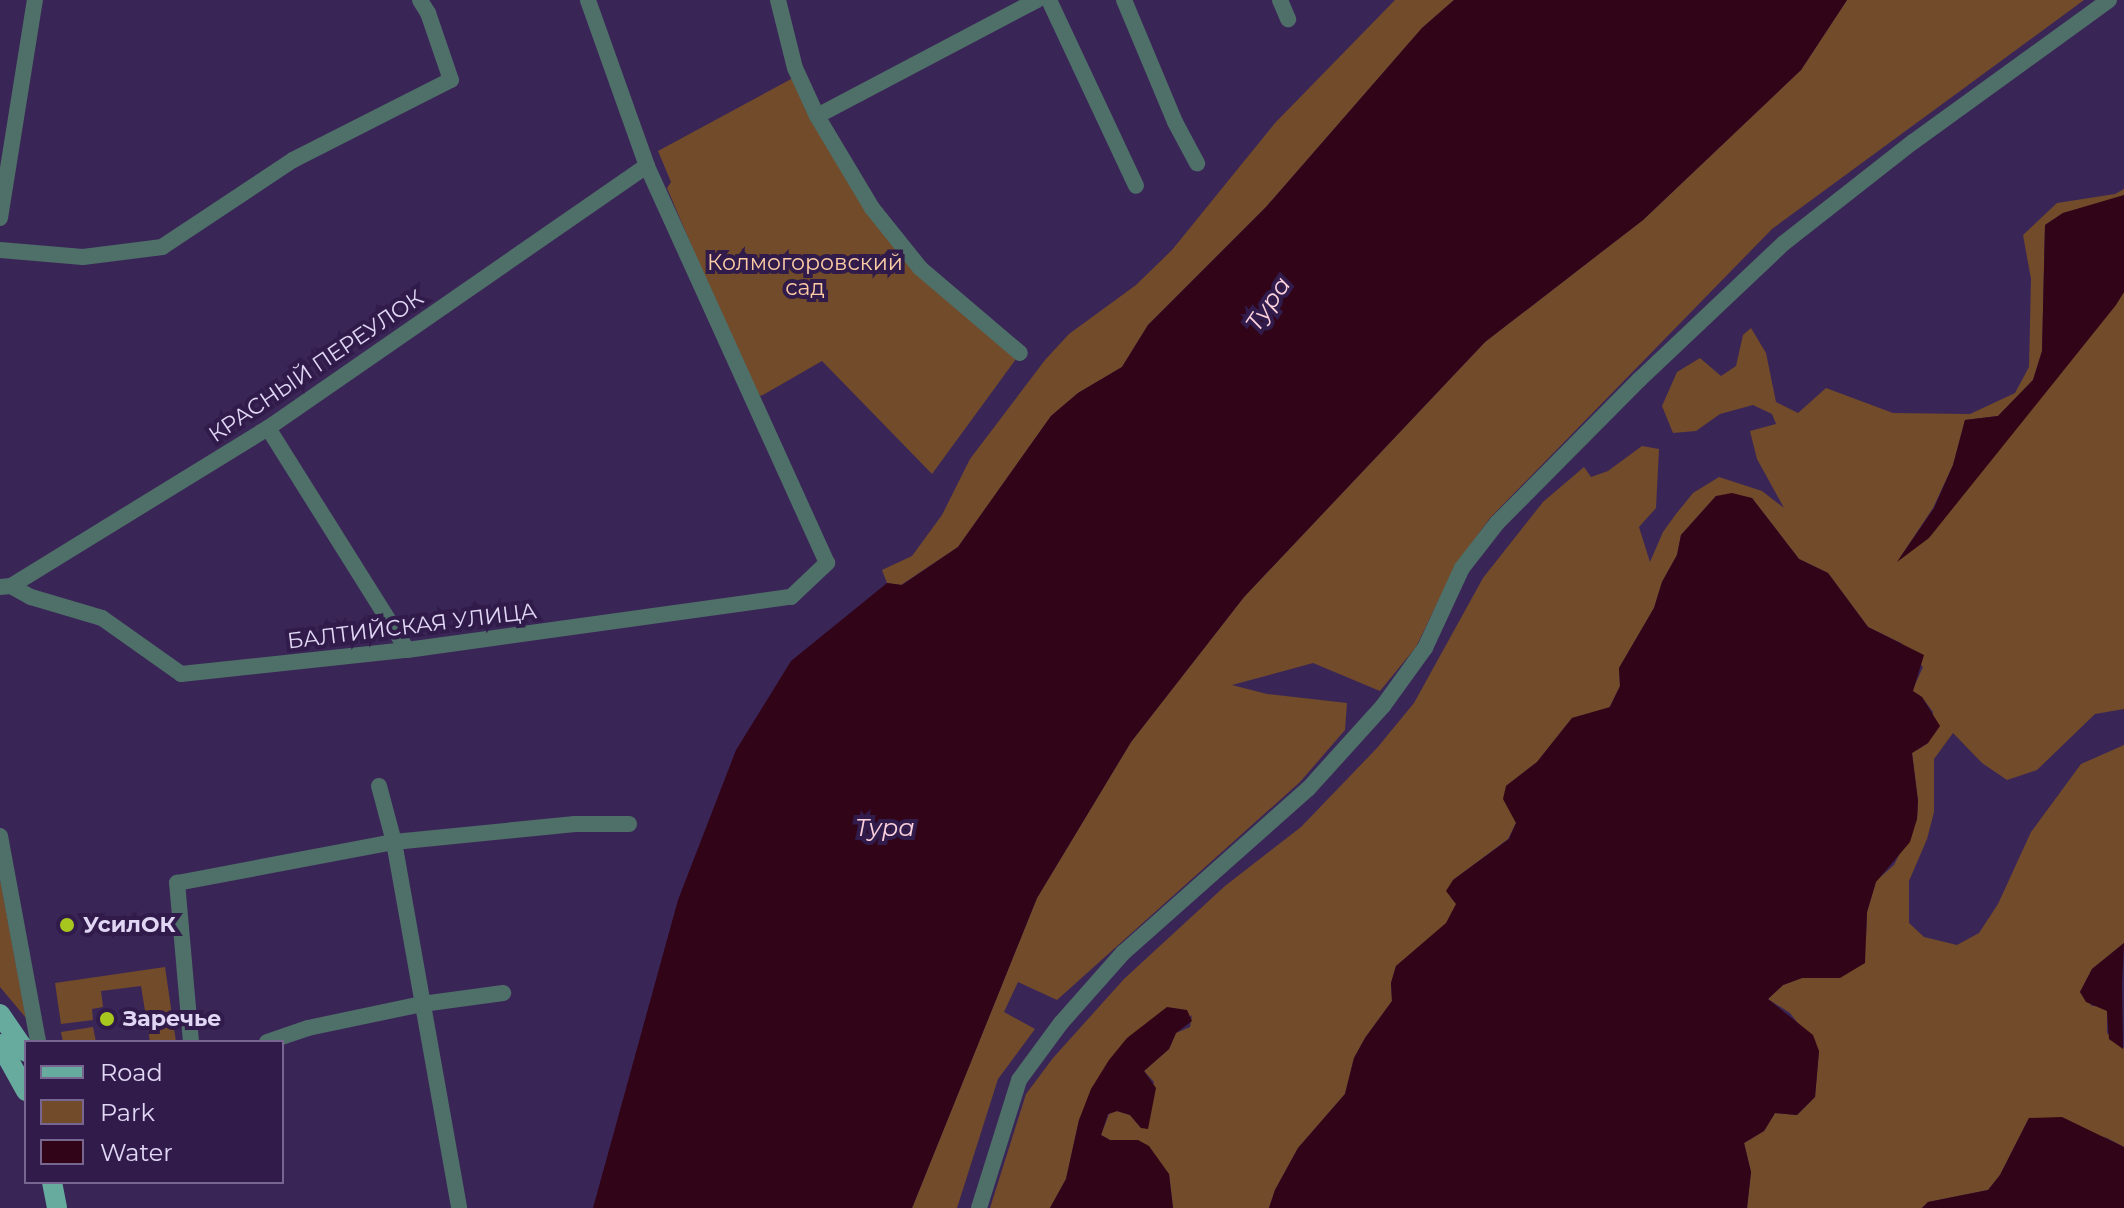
<!DOCTYPE html>
<html>
<head>
<meta charset="utf-8">
<style>
	body { margin:0 }
	#map { position:relative; width:2124px; height:1208px; overflow:hidden; background:#3a2656; font-family:Montserrat,sans-serif }
	div>[style] { position:absolute }
	.green>* { inset:0; background:#714b2a }
	.water>* { inset:0; background:#320417 }
	.minor>* { height:16px; margin:-8px; padding:0 8px; transform-origin:8px; border-radius:8px; background:#4f6f69 }
	.major>* { height:20px; margin:-10px; padding:0 10px; transform-origin:10px; border-radius:10px; background:#66ab9e }
	.dots>* { width:22px; height:22px; translate:-50% -50%; box-sizing:border-box; border:4px solid #301b4b; border-radius:50% }
	span { translate:-50% -50%; white-space:nowrap; text-align:center; line-height:1.15; -webkit-text-stroke:8px #301b4b; paint-order:stroke }
	.park-label { font-size:22px; color:#fccca5 }
	.street-label { font-size:22px; color:#e1d7f5 }
	.poi-label { font-size:22px; color:#e1d7f5; font-weight:700 }
	.left { translate:0 -50%; text-align:left }
	.water-label { font-size:24px; color:#fcd1dc; font-style:italic }
	.legend { position:absolute; left:24px; top:1040px; width:260px; height:144px; box-sizing:border-box; background:#301b4b; border:2px solid #77668f; margin:0; padding:10px 14px; list-style:none; font-size:24px; color:#e1d7f5 }
	.legend li { display:flex; align-items:center; gap:16px; height:40px }
	.legend b { width:40px; border:2px solid #77668f }
</style>
</head>
<body>
<div id="map">
	<div class="green">
		<i style="clip-path:polygon(1395px 0,1454px 0,1422px 28px,1266px 207px,1148px 325px,1122px 367px,1078px 393px,1051px 416px,958px 547px,901px 585px,887px 583px,882px 570px,912px 556px,942px 515px,970px 459px,1045px 360px,1069px 334px,1136px 285px,1172px 250px,1275px 123px)"></i>
		<i style="clip-path:polygon(1847px 0,2084px 0,1772px 229px,1490px 518px,1455px 566px,1416px 647px,1380px 691px,1313px 663px,1232px 685px,1267px 694px,1347px 703px,1345px 730px,1300px 782px,1057px 1000px,1018px 982px,1004px 1012px,1035px 1029px,998px 1079px,957px 1208px,912px 1208px,1037px 898px,1131px 742px,1244px 597px,1485px 342px,1643px 220px,1801px 70px)"></i>
		<i style="clip-path:polygon(793px 78px,865px 209px,1016px 359px,932px 474px,822px 361px,761px 396px,751px 386px,667px 188px,671px 182px,658px 151px)"></i>
		<i style="clip-path:polygon(2124px 189px,2124px 195px,2119px 198px,2063px 213px,2045px 225px,2042px 351px,2033px 380px,1998px 416px,1965px 420px,1953px 465px,1933px 508px,1899px 559px,1929px 537px,2124px 292px,2124px 709px,2095px 714px,2037px 770px,2007px 780px,1982px 763px,1953px 733px,1934px 759px,1934px 812px,1927px 839px,1909px 881px,1909px 923px,1924px 937px,1957px 945px,1979px 933px,1998px 904px,2031px 832px,2081px 764px,2124px 745px,2124px 943px,2092px 969px,2080px 992px,2092px 1006px,2101px 1006px,2107px 1011px,2107px 1033px,2124px 1048px,2124px 1147px,2107px 1138px,2029px 1118px,2000px 1175px,1988px 1190px,1928px 1202px,1922px 1208px,1747px 1208px,1751px 1172px,1744px 1143px,1764px 1131px,1775px 1113px,1797px 1115px,1815px 1097px,1819px 1051px,1790px 1013px,1768px 999px,1783px 985px,1802px 978px,1840px 978px,1866px 937px,1867px 912px,1876px 881px,1894px 865px,1917px 819px,1918px 801px,1912px 753px,1928px 743px,1933px 712px,1922px 697px,1912px 691px,1923px 667px,1901px 643px,1868px 627px,1828px 573px,1799px 559px,1752px 498px,1716px 496px,1681px 535px,1677px 555px,1662px 582px,1654px 608px,1619px 668px,1620px 686px,1609px 708px,1572px 718px,1537px 762px,1506px 786px,1516px 823px,1508px 839px,1453px 880px,1451px 898px,1457px 904px,1446px 924px,1396px 966px,1391px 983px,1392px 1001px,1365px 1038px,1354px 1058px,1345px 1094px,1298px 1148px,1275px 1190px,1269px 1208px,1173px 1208px,1169px 1174px,1138px 1140px,1110px 1140px,1101px 1135px,1109px 1114px,1117px 1111px,1130px 1115px,1141px 1128px,1154px 1082px,1144px 1071px,1169px 1049px,1176px 1033px,1190px 1027px,1192px 1015px,1079px 1120px,1066px 1179px,1050px 1208px,990px 1208px,1026px 1094px,1053px 1058px,1124px 979px,1225px 886px,1301px 827px,1377px 748px,1414px 703px,1483px 578px,1543px 502px,1584px 467px,1591px 477px,1608px 471px,1642px 446px,1659px 449px,1656px 508px,1639px 527px,1650px 562px,1663px 532px,1676px 514px,1693px 493px,1719px 477px,1762px 491px,1784px 508px,1757px 459px,1750px 431px,1776px 424px,1772px 414px,1753px 405px,1720px 414px,1696px 431px,1673px 433px,1662px 406px,1677px 372px,1700px 358px,1721px 376px,1736px 366px,1743px 335px,1751px 328px,1766px 353px,1776px 402px,1798px 413px,1826px 388px,1893px 413px,1970px 414px,2015px 393px,2029px 367px,2031px 279px,2023px 235px,2057px 203px,2115px 194px)"></i>
		<i style="clip-path:polygon(0 879px,26px 1018px,0 987px)"></i>
		<i style="clip-path:polygon(165px 967px,176px 1042px,150px 1042px,141px 986px,101px 991px,103px 1007px,92px 1009px,93px 1020px,61px 1024px,55px 983px)"></i>
		<i style="clip-path:polygon(93px 1027px,96px 1042px,63px 1042px,61px 1032px)"></i>
	</div>
	<div class="water">
		<i style="clip-path:polygon(1454px 0,1847px 0,1801px 70px,1643px 220px,1485px 342px,1244px 597px,1131px 742px,1037px 898px,912px 1208px,593px 1208px,678px 900px,736px 750px,791px 661px,887px 583px,902px 585px,958px 547px,1051px 416px,1078px 393px,1122px 367px,1148px 325px,1266px 207px,1422px 28px)"></i>
		<i style="clip-path:polygon(2124px 195px,2124px 292px,2116px 305px,1929px 538px,1897px 562px,1934px 508px,1953px 465px,1965px 420px,1998px 416px,2033px 380px,2042px 351px,2045px 225px,2063px 213px)"></i>
		<i style="clip-path:polygon(1732px 493px,1752px 498px,1799px 559px,1828px 573px,1868px 627px,1924px 655px,1913px 691px,1922px 697px,1940px 726px,1928px 743px,1912px 753px,1918px 801px,1917px 819px,1910px 842px,1876px 882px,1867px 912px,1865px 963px,1840px 978px,1802px 978px,1783px 985px,1768px 999px,1813px 1035px,1819px 1051px,1815px 1097px,1797px 1115px,1775px 1113px,1764px 1131px,1744px 1143px,1751px 1172px,1747px 1208px,1269px 1208px,1275px 1190px,1298px 1148px,1345px 1094px,1354px 1058px,1365px 1038px,1392px 1001px,1391px 983px,1396px 966px,1446px 923px,1456px 904px,1446px 891px,1453px 880px,1509px 839px,1516px 823px,1503px 799px,1506px 786px,1537px 762px,1572px 718px,1610px 707px,1620px 686px,1619px 668px,1654px 608px,1662px 582px,1677px 555px,1681px 535px,1716px 496px)"></i>
		<i style="clip-path:polygon(2124px 943px,2122px 985px,2123px 1049px,2109px 1039px,2107px 1011px,2086px 1002px,2080px 992px,2092px 969px)"></i>
		<i style="clip-path:polygon(1167px 1007px,1187px 1010px,1192px 1021px,1176px 1033px,1169px 1049px,1144px 1071px,1156px 1088px,1148px 1129px,1141px 1128px,1130px 1115px,1117px 1111px,1108px 1114px,1101px 1135px,1110px 1140px,1138px 1140px,1149px 1146px,1169px 1174px,1173px 1208px,1050px 1208px,1066px 1179px,1079px 1120px,1091px 1089px,1109px 1060px,1127px 1038px)"></i>
		<i style="clip-path:polygon(2062px 1117px,2124px 1147px,2124px 1208px,1922px 1208px,1928px 1202px,1988px 1190px,2000px 1175px,2029px 1118px)"></i>
	</div>
	<div class="minor">
		<i style="left:778px;top:0;width:70px;rotate:76deg"></i>
		<i style="left:795px;top:68px;width:53px;rotate:65.4deg"></i>
		<i style="left:817px;top:116px;width:107px;rotate:59.1deg"></i>
		<i style="left:872px;top:208px;width:77px;rotate:51.3deg"></i>
		<i style="left:920px;top:268px;width:131px;rotate:40.4deg"></i>
		<i style="left:1049px;top:0;width:205px;rotate:64.9deg"></i>
		<i style="left:1124px;top:0;width:132px;rotate:67.3deg"></i>
		<i style="left:1175px;top:122px;width:47px;rotate:61.8deg"></i>
		<i style="left:1280px;top:0;width:21px;rotate:67deg"></i>
		<i style="left:817px;top:116px;width:249px;rotate:-27.8deg"></i>
		<i style="left:0;top:218px;width:221px;rotate:-80.9deg"></i>
		<i style="left:0;top:250px;width:83px;rotate:4.8deg"></i>
		<i style="left:83px;top:257px;width:80px;rotate:-7.2deg"></i>
		<i style="left:162px;top:247px;width:157px;rotate:-33.6deg"></i>
		<i style="left:293px;top:160px;width:177px;rotate:-26.9deg"></i>
		<i style="left:451px;top:80px;width:71px;rotate:-108.9deg"></i>
		<i style="left:428px;top:13px;width:15px;rotate:-122deg"></i>
		<i style="left:268px;top:428px;width:262px;rotate:57.9deg"></i>
		<i style="left:11px;top:586px;width:23px;rotate:29deg"></i>
		<i style="left:31px;top:597px;width:74px;rotate:16.5deg"></i>
		<i style="left:102px;top:618px;width:97px;rotate:35.3deg"></i>
		<i style="left:181px;top:674px;width:227px;rotate:-6.1deg"></i>
		<i style="left:407px;top:650px;width:388px;rotate:-7.9deg"></i>
		<i style="left:791px;top:597px;width:50px;rotate:-43.4deg"></i>
		<i style="left:827px;top:563px;width:436px;rotate:-114.4deg"></i>
		<i style="left:647px;top:166px;width:176px;rotate:-109.6deg"></i>
		<i style="left:0;top:587px;width:11px;rotate:-5deg"></i>
		<i style="left:11px;top:586px;width:302px;rotate:-31.6deg"></i>
		<i style="left:268px;top:428px;width:461px;rotate:-34.7deg"></i>
		<i style="left:379px;top:786px;width:58px;rotate:75deg"></i>
		<i style="left:394px;top:842px;width:372px;rotate:79.9deg"></i>
		<i style="left:0;top:836px;width:209px;rotate:79.5deg"></i>
		<i style="left:191px;top:1042px;width:160px;rotate:-95deg"></i>
		<i style="left:177px;top:883px;width:221px;rotate:-10.7deg"></i>
		<i style="left:394px;top:842px;width:182px;rotate:-5.7deg"></i>
		<i style="left:575px;top:824px;width:54px"></i>
		<i style="left:267px;top:1042px;width:43px;rotate:-18.9deg"></i>
		<i style="left:308px;top:1028px;width:116px;rotate:-11.9deg"></i>
		<i style="left:422px;top:1004px;width:82px;rotate:-7.7deg"></i>
		<i style="left:979px;top:1208px;width:134px;rotate:-72.6deg"></i>
		<i style="left:1019px;top:1080px;width:71px;rotate:-53.6deg"></i>
		<i style="left:1061px;top:1023px;width:94px;rotate:-48.5deg"></i>
		<i style="left:1123px;top:953px;width:247px;rotate:-41.6deg"></i>
		<i style="left:1308px;top:789px;width:112px;rotate:-47.9deg"></i>
		<i style="left:1383px;top:706px;width:72px;rotate:-54.1deg"></i>
		<i style="left:1425px;top:648px;width:88px;rotate:-65.2deg"></i>
		<i style="left:1462px;top:568px;width:57px;rotate:-52.1deg"></i>
		<i style="left:1497px;top:523px;width:202px;rotate:-45.2deg"></i>
		<i style="left:1639px;top:380px;width:199px;rotate:-43.4deg"></i>
		<i style="left:1784px;top:243px;width:164px;rotate:-38.1deg"></i>
		<i style="left:1913px;top:142px;width:242px;rotate:-35.9deg"></i>
	</div>
	<div class="major">
		<i style="left:0;top:1014px;width:46px;rotate:55.6deg"></i>
		<i style="left:0;top:1044px;width:54px;rotate:61deg"></i>
		<i style="left:52px;top:1182px;width:26px;rotate:79deg"></i>
	</div>
	<div class="dots">
		<i style="left:67px;top:925px;background:#a7c71e"></i>
		<i style="left:107px;top:1019px;background:#a7c71e"></i>
	</div>
	<div class="park-label">
		<span style="left:805px;top:275px">Колмогоровский<br>сад</span>
	</div>
	<div class="street-label">
		<span style="left:316px;top:366px;rotate:-34deg">КРАСНЫЙ ПЕРЕУЛОК</span>
		<span style="left:412px;top:626px;rotate:-7deg">БАЛТИЙСКАЯ УЛИЦА</span>
	</div>
	<div class="poi-label">
		<span class="left" style="left:83px;top:925px">УсилОК</span>
		<span class="left" style="left:123px;top:1019px">Заречье</span>
	</div>
	<div class="water-label">
		<span style="left:1268px;top:304px;rotate:-56deg">Тура</span>
		<span style="left:885px;top:828px">Тура</span>
	</div>
	<ul class="legend">
	<li><b style="height:10px;background:#66ab9e"></b>Road</li>
	<li><b style="height:22px;background:#714b2a"></b>Park</li>
	<li><b style="height:22px;background:#320417"></b>Water</li>
	</ul>
</div>
</body>
</html>
